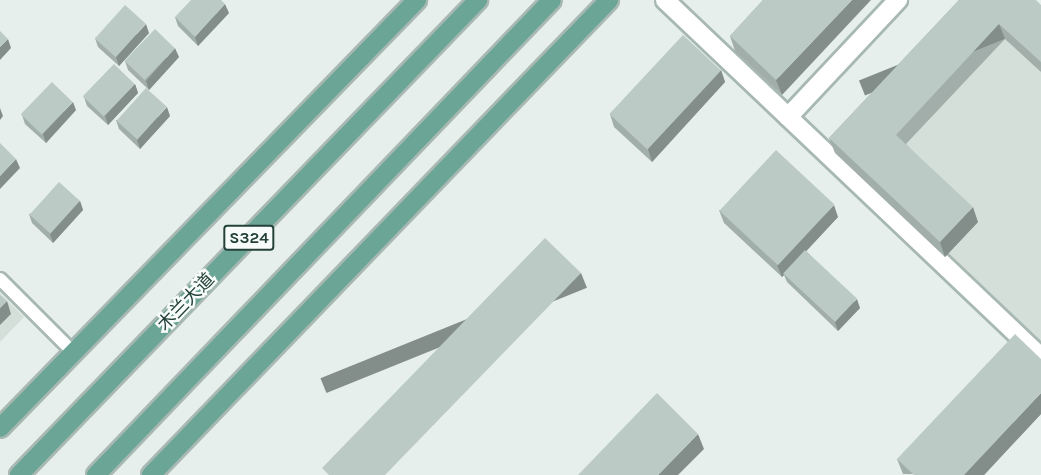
<!DOCTYPE html>
<html>
<head>
<meta charset="utf-8">
<style>
	body { margin:0 }
	#map { position:relative; width:1041px; height:475px; overflow:hidden; background:#e6efeb; font-family:Karla,"Noto Sans SC",sans-serif }
	div>[style] { position:absolute }
	.built>* { inset:0; background:#d4dfda }
	.roads { filter:drop-shadow(2px 0 #a8b8b2) drop-shadow(-2px 0 #a8b8b2) drop-shadow(0 2px #a8b8b2) drop-shadow(0 -2px #a8b8b2) }
	.service>* { height:12px; margin:-6px; padding:0 6px; transform-origin:6px; border-radius:6px; background:#fff }
	.minor>* { height:18px; margin:-9px; padding:0 9px; transform-origin:9px; border-radius:9px; background:#fff }
	.primary>* { height:18px; margin:-9px; padding:0 9px; transform-origin:9px; border-radius:9px; background:#6aa596 }
	.wall>* { inset:0; background:#a1aea9 }
	.shaded-wall>* { inset:0; background:#838d89; transform-origin:0 0 }
	.building>* { inset:0; background:#bbcac4; transform-origin:0 0 }
	span { translate:-50% -50%; white-space:nowrap; text-align:center; line-height:1.15; -webkit-text-stroke:5px #f7fbf9; paint-order:stroke }
	.shield-label span { padding:2px 4px; background:#f7fbf9; border:2px solid; border-radius:4px; -webkit-text-stroke-width:0 }
	.shield-label { font-size:16px; color:#24423a; font-weight:700 }
	.street-label { font-size:18px; color:#24423a }
</style>
</head>
<body>
<div id="map">
	<div class="built">
		<i style="clip-path:polygon(1041px 9px,1041px 347px,831px 153px)"></i>
		<i style="clip-path:polygon(0 293px,24px 317px,0 342px)"></i>
	</div>
	<div class="roads">
		<div class="service">
			<i style="left:0;top:279px;width:105px;rotate:45deg"></i>
		</div>
		<div class="minor">
			<i style="left:665px;top:0;width:518px;rotate:43.52deg"></i>
			<i style="left:788px;top:117px;width:161px;rotate:-46.8deg"></i>
		</div>
		<div class="primary">
			<i style="left:0;top:428px;width:598px;rotate:-45.75deg"></i>
			<i style="left:19px;top:475px;width:661px;rotate:-45.98deg"></i>
			<i style="left:96px;top:475px;width:658px;rotate:-46.17deg"></i>
			<i style="left:151px;top:475px;width:660px;rotate:-46.04deg"></i>
		</div>
	</div>
	<div class="wall">
		<i style="clip-path:polygon(763px 0,782px 95px,735px 51px,730px 36px)"></i>
		<i style="clip-path:polygon(959px 0,1041px 5px,1041px 72px,1005px 39px,906px 144px,978px 222px,945px 257px,835px 153px,829px 138px)"></i>
		<i style="clip-path:polygon(229px 13px,198px 46px,178px 26px,175px 17px)"></i>
		<i style="clip-path:polygon(149px 33px,119px 66px,98px 47px,95px 38px)"></i>
		<i style="clip-path:polygon(179px 57px,149px 90px,128px 70px,125px 61px)"></i>
		<i style="clip-path:polygon(721px 70px,725px 82px,652px 162px,614px 127px,610px 114px)"></i>
		<i style="clip-path:polygon(135px 84px,138px 93px,108px 125px,87px 106px,84px 97px)"></i>
		<i style="clip-path:polygon(76px 110px,46px 143px,25px 124px,22px 115px)"></i>
		<i style="clip-path:polygon(170px 116px,140px 149px,119px 129px,116px 120px)"></i>
		<i style="clip-path:polygon(80px 201px,83px 210px,53px 243px,32px 223px,29px 214px)"></i>
		<i style="clip-path:polygon(719px 210px,838px 217px,806px 251px,860px 308px,838px 331px,787px 282px,784px 275px,782px 277px,724px 223px)"></i>
		<i style="clip-path:polygon(1041px 414px,984px 475px,903px 474px,897px 459px)"></i>
	</div>
	<div class="shaded-wall">
		<i style="clip-path:polygon(852px 0,871px 0,782px 95px,776px 80px)"></i>
		<i style="clip-path:polygon(225px 4px,229px 13px,198px 46px,195px 37px)"></i>
		<i style="clip-path:polygon(146px 24px,149px 33px,119px 66px,116px 57px)"></i>
		<i style="left:999px;top:24px;width:16px;height:151px;rotate:68deg"></i>
		<i style="clip-path:polygon(8px 39px,11px 48px,0 60px,0 47px)"></i>
		<i style="clip-path:polygon(175px 48px,179px 57px,149px 90px,146px 81px)"></i>
		<i style="clip-path:polygon(721px 70px,725px 82px,652px 162px,648px 149px)"></i>
		<i style="clip-path:polygon(135px 84px,138px 93px,108px 125px,105px 116px)"></i>
		<i style="clip-path:polygon(73px 102px,76px 110px,46px 143px,43px 134px)"></i>
		<i style="clip-path:polygon(167px 107px,170px 116px,140px 149px,137px 140px)"></i>
		<i style="clip-path:polygon(0 108px,3px 116px,0 120px)"></i>
		<i style="clip-path:polygon(16px 159px,20px 168px,0 189px,0 176px)"></i>
		<i style="clip-path:polygon(80px 201px,83px 210px,53px 243px,50px 234px)"></i>
		<i style="clip-path:polygon(834px 205px,838px 217px,785px 274px,783px 273px,784px 275px,782px 277px,777px 265px)"></i>
		<i style="clip-path:polygon(973px 207px,978px 222px,945px 257px,940px 242px)"></i>
		<i style="left:581px;top:273px;width:16px;height:281px;rotate:68deg"></i>
		<i style="clip-path:polygon(857px 299px,860px 308px,838px 331px,835px 322px)"></i>
		<i style="clip-path:polygon(7px 301px,11px 314px,0 325px,0 308px)"></i>
		<i style="clip-path:polygon(1041px 393px,1041px 414px,984px 475px,964px 475px)"></i>
		<i style="clip-path:polygon(698px 434px,704px 449px,678px 475px,658px 475px)"></i>
	</div>
	<div class="building">
		<i style="clip-path:polygon(191px 0,221px 0,225px 4px,195px 37px,175px 17px)"></i>
		<i style="clip-path:polygon(763px 0,852px 0,776px 80px,730px 36px)"></i>
		<i style="clip-path:polygon(959px 0,1036px 0,1041px 5px,1041px 62px,999px 24px,896px 135px,973px 207px,940px 242px,829px 138px)"></i>
		<i style="left:125px;top:5px;width:28px;height:45px;rotate:42deg"></i>
		<i style="left:155px;top:29px;width:28px;height:44px;rotate:44deg"></i>
		<i style="clip-path:polygon(0 31px,8px 39px,0 47px)"></i>
		<i style="left:683px;top:35px;width:52px;height:108px;rotate:43deg"></i>
		<i style="left:114px;top:64px;width:29px;height:45px;rotate:44deg"></i>
		<i style="left:52px;top:82px;width:29px;height:45px;rotate:44deg"></i>
		<i style="left:146px;top:88px;width:28px;height:44px;rotate:42deg"></i>
		<i style="clip-path:polygon(0 143px,16px 159px,0 176px)"></i>
		<i style="left:776px;top:150px;width:80px;height:83px;rotate:43deg"></i>
		<i style="left:59px;top:182px;width:28px;height:44px;rotate:42deg"></i>
		<i style="clip-path:polygon(545px 238px,581px 273px,385px 475px,329px 475px,322px 468px)"></i>
		<i style="left:805px;top:250px;width:71px;height:32px;rotate:43deg"></i>
		<i style="clip-path:polygon(0 295px,7px 301px,0 308px)"></i>
		<i style="clip-path:polygon(1015px 334px,1041px 359px,1041px 393px,964px 475px,914px 475px,897px 459px)"></i>
		<i style="clip-path:polygon(657px 393px,698px 434px,658px 475px,578px 475px)"></i>
	</div>
	<div class="shield-label">
		<span style="left:249px;top:238px">S324</span>
	</div>
	<div class="street-label">
		<span style="left:186px;top:302px;rotate:-46deg">木兰大道</span>
	</div>
</div>
</body>
</html>
